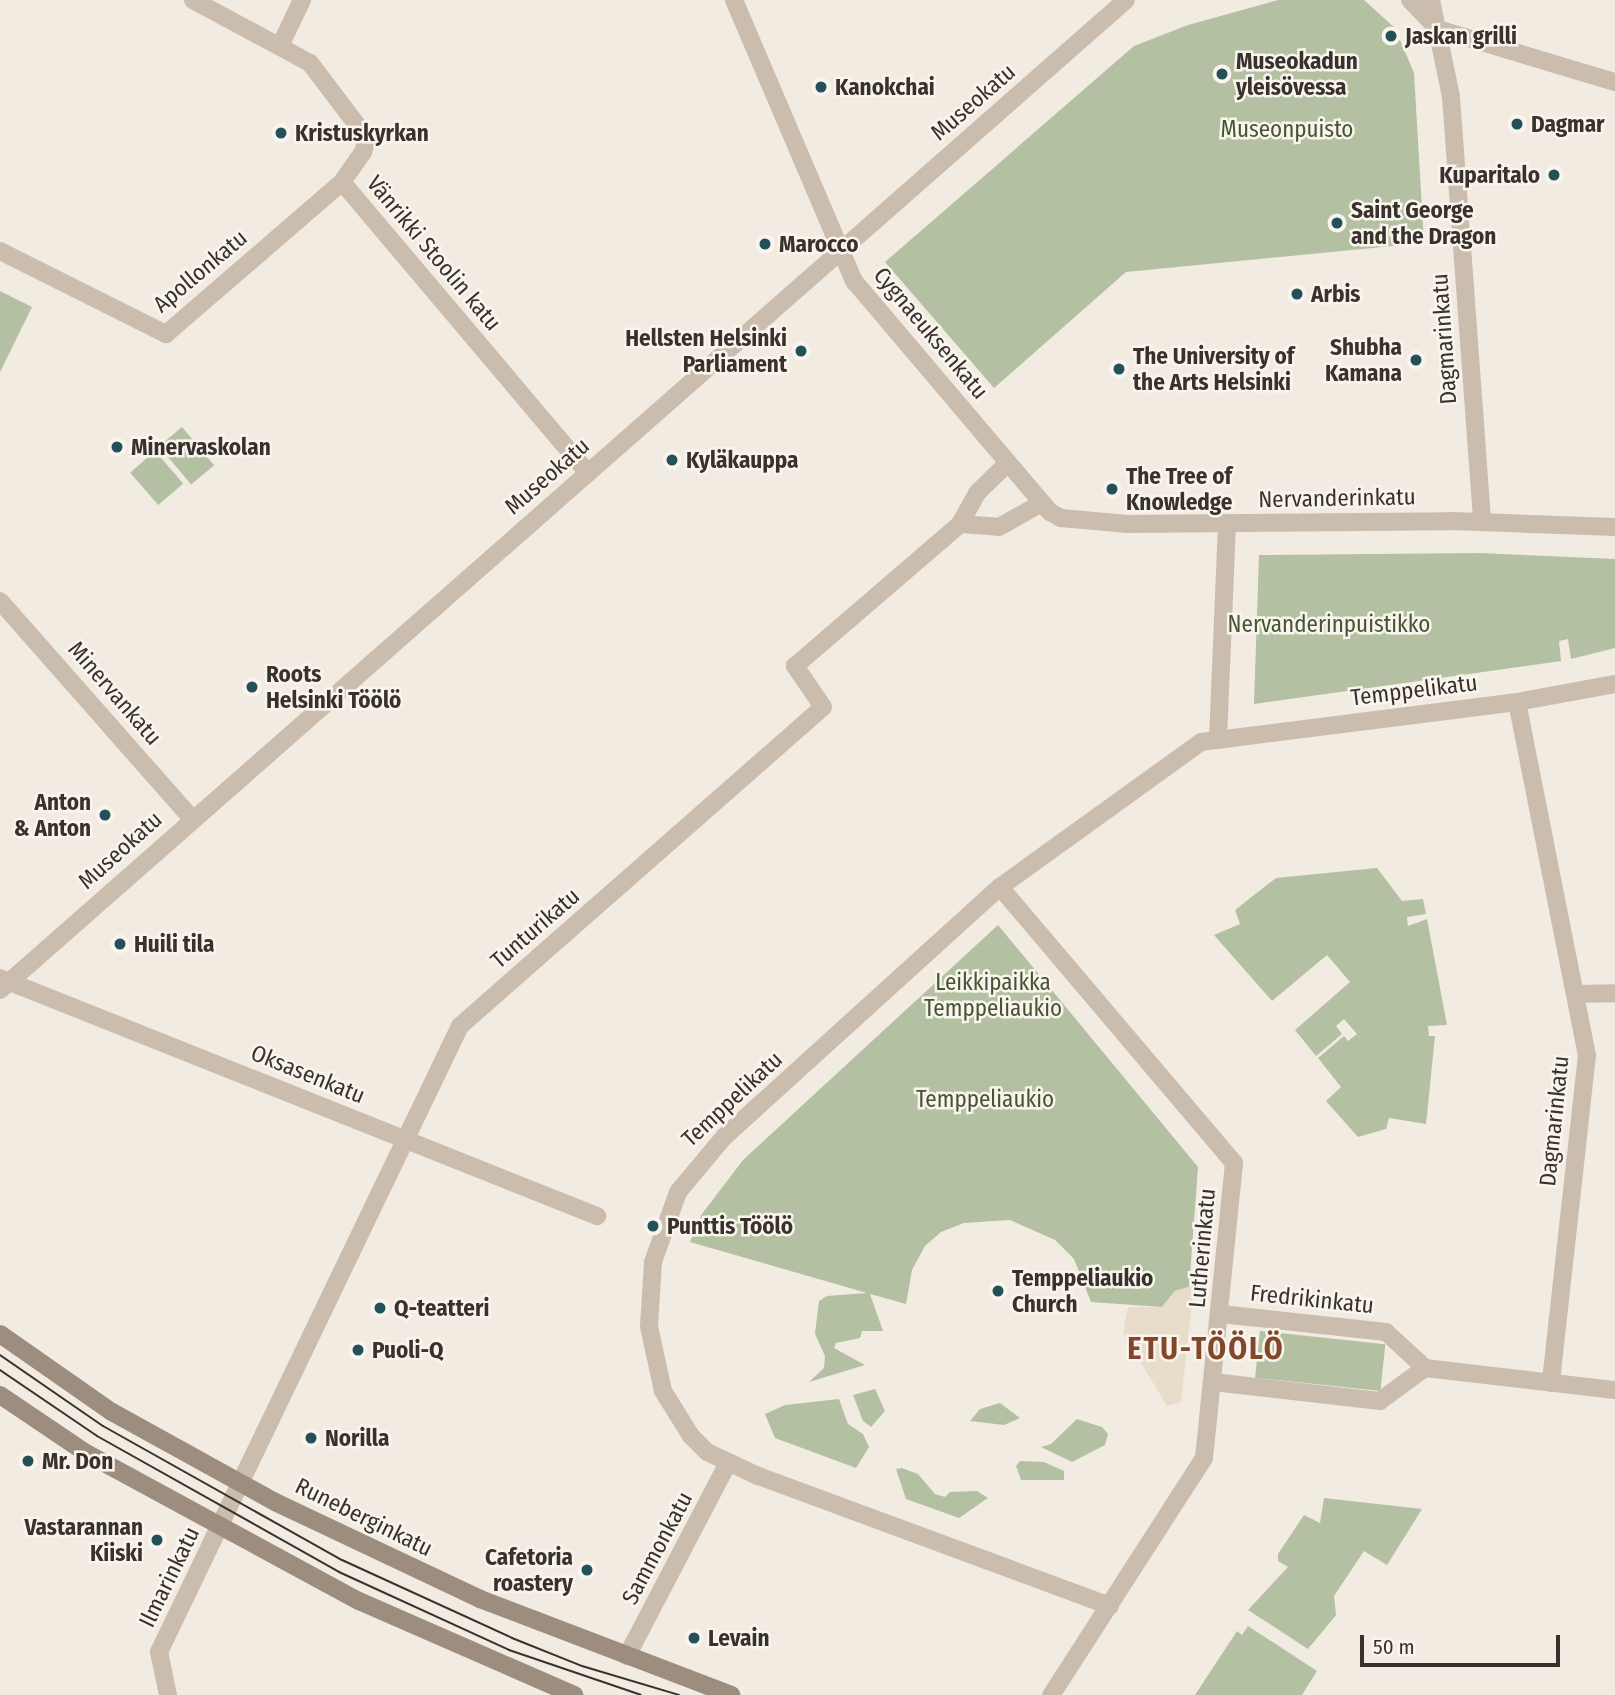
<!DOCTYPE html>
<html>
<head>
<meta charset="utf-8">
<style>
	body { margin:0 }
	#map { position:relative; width:1615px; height:1695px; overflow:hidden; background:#f2ebe2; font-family:"Fira Sans Condensed",sans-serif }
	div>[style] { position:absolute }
	.green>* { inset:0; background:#b4c0a2; transform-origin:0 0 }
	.plaza>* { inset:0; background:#e8ddca }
	.street>* { height:18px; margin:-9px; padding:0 9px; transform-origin:9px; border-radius:9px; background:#cabdae }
	.secondary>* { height:18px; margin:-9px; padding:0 9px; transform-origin:9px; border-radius:9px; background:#9d8d7f }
	.tram>* { height:2px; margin:-1px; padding:0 1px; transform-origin:1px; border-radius:1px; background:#39312c }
	.dots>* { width:19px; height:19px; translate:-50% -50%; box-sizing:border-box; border:4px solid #f9f5ee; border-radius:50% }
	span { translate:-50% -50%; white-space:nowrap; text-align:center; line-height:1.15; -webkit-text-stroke:5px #f9f5ee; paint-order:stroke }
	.poi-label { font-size:23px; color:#39312c; font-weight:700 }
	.left { translate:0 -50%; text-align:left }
	.right { translate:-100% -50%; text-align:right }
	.street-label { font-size:23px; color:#39312c }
	.park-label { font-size:23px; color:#455531 }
	.district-label { font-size:30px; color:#82462b; font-weight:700; letter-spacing:2px }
	.scale { position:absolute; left:1360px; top:1635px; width:200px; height:32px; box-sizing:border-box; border:4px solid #39312c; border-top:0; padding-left:9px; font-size:21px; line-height:24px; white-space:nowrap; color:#39312c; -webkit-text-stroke:5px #f9f5ee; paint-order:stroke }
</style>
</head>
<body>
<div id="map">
	<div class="green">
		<i style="clip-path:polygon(1278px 0,1364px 0,1395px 28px,1414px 73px,1424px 243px,1126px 272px,994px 388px,885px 262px,1134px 46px,1188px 25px)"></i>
		<i style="clip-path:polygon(0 291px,32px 307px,0 372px)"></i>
		<i style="left:182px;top:427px;width:50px;height:30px;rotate:50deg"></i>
		<i style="left:155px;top:451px;width:43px;height:33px;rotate:49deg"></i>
		<i style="clip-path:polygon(1479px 553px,1615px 559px,1615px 648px,1571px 659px,1568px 639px,1559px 641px,1561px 661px,1254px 704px,1259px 555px)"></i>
		<i style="clip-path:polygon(1377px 868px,1402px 901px,1423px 899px,1426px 914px,1407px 917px,1408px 926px,1427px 919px,1447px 1025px,1428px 1026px,1429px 1036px,1435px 1036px,1426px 1124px,1389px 1118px,1386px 1129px,1358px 1137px,1326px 1101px,1341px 1087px,1318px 1058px,1344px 1036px,1348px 1041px,1357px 1034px,1344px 1019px,1336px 1026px,1342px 1034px,1316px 1056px,1295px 1030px,1350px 982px,1327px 955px,1272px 1001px,1214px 935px,1240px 924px,1235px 910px,1276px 878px)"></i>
		<i style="clip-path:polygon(998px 925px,1198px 1167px,1189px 1289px,1175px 1291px,1162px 1307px,1091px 1302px,1074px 1259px,1055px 1240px,1010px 1220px,964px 1223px,941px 1232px,925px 1246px,912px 1270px,906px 1304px,870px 1294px,883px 1331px,862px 1331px,860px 1338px,836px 1343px,834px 1348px,865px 1365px,809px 1382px,824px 1368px,825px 1356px,815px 1334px,819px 1301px,827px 1296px,867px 1293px,690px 1242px,702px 1214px,743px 1160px)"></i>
		<i style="left:1260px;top:1331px;width:126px;height:47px;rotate:6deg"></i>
		<i style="clip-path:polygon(875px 1389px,885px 1411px,871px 1427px,863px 1421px,853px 1395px)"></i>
		<i style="clip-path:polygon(839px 1399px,848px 1424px,863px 1434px,869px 1447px,856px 1468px,775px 1438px,765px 1414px,785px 1405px)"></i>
		<i style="clip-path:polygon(1000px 1403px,1020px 1418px,1004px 1425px,970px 1421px,980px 1409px)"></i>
		<i style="clip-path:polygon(1077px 1419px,1102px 1427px,1108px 1434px,1105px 1445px,1072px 1462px,1041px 1447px,1051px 1444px)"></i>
		<i style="clip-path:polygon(1020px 1461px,1044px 1462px,1064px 1471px,1064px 1480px,1021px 1480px,1016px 1466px)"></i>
		<i style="clip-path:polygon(902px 1468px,918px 1474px,935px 1494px,945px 1497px,950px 1492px,977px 1491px,988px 1498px,959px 1518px,906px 1499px,896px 1469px)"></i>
		<i style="clip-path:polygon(1324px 1498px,1422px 1509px,1387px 1565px,1364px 1551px,1334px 1596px,1336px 1615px,1308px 1649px,1248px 1610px,1288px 1567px,1278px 1561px,1278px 1554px,1304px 1515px,1320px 1523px)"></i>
		<i style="clip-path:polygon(1248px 1626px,1317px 1671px,1302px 1695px,1195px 1695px,1237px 1631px,1242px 1635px)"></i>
	</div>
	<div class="plaza">
		<i style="clip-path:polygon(1194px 1285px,1181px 1402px,1167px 1406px,1123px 1333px,1128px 1307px,1162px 1307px,1175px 1291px)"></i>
	</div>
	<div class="street">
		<i style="left:193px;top:0;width:133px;rotate:28.3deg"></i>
		<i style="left:310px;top:63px;width:94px;rotate:52.8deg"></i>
		<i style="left:367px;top:138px;width:15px;rotate:106deg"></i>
		<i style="left:363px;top:152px;width:37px;rotate:125deg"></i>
		<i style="left:342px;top:182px;width:381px;rotate:49.8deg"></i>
		<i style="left:734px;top:0;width:306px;rotate:66.9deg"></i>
		<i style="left:854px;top:281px;width:303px;rotate:49.7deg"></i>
		<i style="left:1050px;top:512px;width:13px;rotate:29deg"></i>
		<i style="left:1061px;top:518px;width:67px;rotate:5.1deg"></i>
		<i style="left:1128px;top:524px;width:324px;rotate:-0.5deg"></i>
		<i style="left:1452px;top:521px;width:163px;rotate:2.1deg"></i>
		<i style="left:1410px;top:0;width:40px;rotate:46deg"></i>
		<i style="left:1438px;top:29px;width:185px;rotate:16.7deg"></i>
		<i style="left:1431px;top:0;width:99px;rotate:78.3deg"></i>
		<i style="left:1451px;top:97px;width:425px;rotate:85.8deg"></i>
		<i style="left:281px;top:44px;width:49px;rotate:-64.5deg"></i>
		<i style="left:0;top:251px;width:186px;rotate:26.6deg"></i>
		<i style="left:166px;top:334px;width:233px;rotate:-40.8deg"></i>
		<i style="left:960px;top:524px;width:39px;rotate:4deg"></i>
		<i style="left:999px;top:527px;width:47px;rotate:-29.3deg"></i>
		<i style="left:0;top:601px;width:290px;rotate:48.6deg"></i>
		<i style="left:1517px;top:702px;width:360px;rotate:78.8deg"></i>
		<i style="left:1587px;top:1055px;width:330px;rotate:96.3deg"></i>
		<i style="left:1218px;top:739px;width:215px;rotate:-87.6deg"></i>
		<i style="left:1000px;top:887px;width:362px;rotate:49.7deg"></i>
		<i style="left:1234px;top:1163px;width:297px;rotate:95.8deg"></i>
		<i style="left:1204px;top:1458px;width:282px;rotate:122.8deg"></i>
		<i style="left:0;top:978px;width:643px;rotate:21.74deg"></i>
		<i style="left:0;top:990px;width:1499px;rotate:-41.32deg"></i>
		<i style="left:1576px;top:994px;width:39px;rotate:-1deg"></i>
		<i style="left:1221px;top:1314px;width:166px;rotate:6.2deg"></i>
		<i style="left:1386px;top:1332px;width:53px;rotate:42.7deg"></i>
		<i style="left:1425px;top:1368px;width:191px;rotate:6.6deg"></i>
		<i style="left:1213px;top:1382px;width:168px;rotate:6.5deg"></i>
		<i style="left:1380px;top:1401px;width:56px;rotate:-36.3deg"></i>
		<i style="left:1110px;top:1606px;width:375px;rotate:-159.7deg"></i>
		<i style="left:758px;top:1476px;width:56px;rotate:-154.8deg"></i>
		<i style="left:707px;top:1452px;width:23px;rotate:-135deg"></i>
		<i style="left:691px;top:1436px;width:53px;rotate:-121.9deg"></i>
		<i style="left:663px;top:1391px;width:66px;rotate:-102.2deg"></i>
		<i style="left:649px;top:1326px;width:64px;rotate:-86.4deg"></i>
		<i style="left:653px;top:1262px;width:74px;rotate:-70.3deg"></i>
		<i style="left:678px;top:1192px;width:72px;rotate:-50.1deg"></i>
		<i style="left:724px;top:1137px;width:372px;rotate:-42.2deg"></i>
		<i style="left:1000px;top:887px;width:248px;rotate:-35.8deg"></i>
		<i style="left:1201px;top:742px;width:319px;rotate:-7.2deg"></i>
		<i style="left:1517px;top:702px;width:100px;rotate:-10.4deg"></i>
		<i style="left:627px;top:1656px;width:218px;rotate:-62.4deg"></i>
		<i style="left:168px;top:1695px;width:44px;rotate:-101.8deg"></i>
		<i style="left:159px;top:1652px;width:695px;rotate:-64.32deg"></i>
		<i style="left:460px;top:1026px;width:483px;rotate:-41.3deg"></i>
		<i style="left:823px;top:707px;width:50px;rotate:-124.3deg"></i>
		<i style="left:795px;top:666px;width:218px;rotate:-40.7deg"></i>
		<i style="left:960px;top:524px;width:35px;rotate:-61deg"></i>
		<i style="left:977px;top:493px;width:43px;rotate:-44.1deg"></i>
	</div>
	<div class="secondary">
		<i style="left:0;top:1334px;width:136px;rotate:34.9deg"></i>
		<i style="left:112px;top:1412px;width:186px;rotate:28.9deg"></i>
		<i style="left:275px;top:1502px;width:227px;rotate:25.3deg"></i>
		<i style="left:480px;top:1599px;width:269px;rotate:20.9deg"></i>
		<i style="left:0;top:1395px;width:104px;rotate:34deg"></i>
		<i style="left:86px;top:1453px;width:311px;rotate:28.5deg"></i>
		<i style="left:359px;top:1601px;width:235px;rotate:23.6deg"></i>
	</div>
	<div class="tram">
		<i style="left:0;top:1355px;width:125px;rotate:34.6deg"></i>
		<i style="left:103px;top:1426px;width:274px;rotate:29.3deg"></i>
		<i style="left:342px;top:1560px;width:187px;rotate:24.6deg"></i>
		<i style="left:512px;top:1638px;width:75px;rotate:21.8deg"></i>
		<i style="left:582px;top:1666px;width:101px;rotate:16.6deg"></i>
		<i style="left:0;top:1370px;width:117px;rotate:34.2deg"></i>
		<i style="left:97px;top:1436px;width:278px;rotate:29.3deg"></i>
		<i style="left:339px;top:1572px;width:187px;rotate:24.6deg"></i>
		<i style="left:509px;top:1650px;width:139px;rotate:18.8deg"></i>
	</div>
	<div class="dots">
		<i style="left:1391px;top:36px;background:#245057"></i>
		<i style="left:1222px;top:74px;background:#245057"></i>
		<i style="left:821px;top:87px;background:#245057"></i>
		<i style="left:1517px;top:124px;background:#245057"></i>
		<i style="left:281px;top:133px;background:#245057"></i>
		<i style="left:1554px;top:175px;background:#245057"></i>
		<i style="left:1337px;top:223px;background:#245057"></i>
		<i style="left:765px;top:244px;background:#245057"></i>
		<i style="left:1297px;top:294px;background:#245057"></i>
		<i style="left:801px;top:351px;background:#245057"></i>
		<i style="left:1416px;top:360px;background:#245057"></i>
		<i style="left:1119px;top:369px;background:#245057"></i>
		<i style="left:117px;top:447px;background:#245057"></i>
		<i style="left:672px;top:460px;background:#245057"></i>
		<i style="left:1112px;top:489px;background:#245057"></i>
		<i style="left:252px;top:687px;background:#245057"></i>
		<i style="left:105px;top:815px;background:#245057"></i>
		<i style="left:120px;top:944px;background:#245057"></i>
		<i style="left:653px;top:1226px;background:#245057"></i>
		<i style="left:998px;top:1291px;background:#245057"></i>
		<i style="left:380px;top:1308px;background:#245057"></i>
		<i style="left:358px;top:1350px;background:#245057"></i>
		<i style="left:311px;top:1438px;background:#245057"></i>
		<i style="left:28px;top:1461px;background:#245057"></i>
		<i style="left:157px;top:1540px;background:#245057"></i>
		<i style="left:587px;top:1570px;background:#245057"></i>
		<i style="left:694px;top:1638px;background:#245057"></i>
	</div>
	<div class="poi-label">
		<span class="left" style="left:1405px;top:36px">Jaskan grilli</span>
		<span class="left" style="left:1236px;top:74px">Museokadun<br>yleisövessa</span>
		<span class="left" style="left:835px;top:87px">Kanokchai</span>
		<span class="left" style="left:1531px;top:124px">Dagmar</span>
		<span class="left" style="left:295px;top:133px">Kristuskyrkan</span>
		<span class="right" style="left:1540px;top:175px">Kuparitalo</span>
		<span class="left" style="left:1351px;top:223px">Saint George<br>and the Dragon</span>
		<span class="left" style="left:779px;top:244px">Marocco</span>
		<span class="left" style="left:1311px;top:294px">Arbis</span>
		<span class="right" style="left:787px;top:351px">Hellsten Helsinki<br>Parliament</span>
		<span class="right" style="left:1402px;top:360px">Shubha<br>Kamana</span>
		<span class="left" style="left:1133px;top:369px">The University of<br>the Arts Helsinki</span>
		<span class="left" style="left:131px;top:447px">Minervaskolan</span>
		<span class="left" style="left:686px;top:460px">Kyläkauppa</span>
		<span class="left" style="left:1126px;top:489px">The Tree of<br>Knowledge</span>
		<span class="left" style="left:266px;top:687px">Roots<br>Helsinki Töölö</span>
		<span class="right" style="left:91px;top:815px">Anton<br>&amp; Anton</span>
		<span class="left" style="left:134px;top:944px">Huili tila</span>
		<span class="left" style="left:667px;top:1226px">Punttis Töölö</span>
		<span class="left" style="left:1012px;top:1291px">Temppeliaukio<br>Church</span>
		<span class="left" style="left:394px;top:1308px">Q-teatteri</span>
		<span class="left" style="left:372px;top:1350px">Puoli-Q</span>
		<span class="left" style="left:325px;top:1438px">Norilla</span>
		<span class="left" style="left:42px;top:1461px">Mr. Don</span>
		<span class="right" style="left:143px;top:1540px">Vastarannan<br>Kiiski</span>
		<span class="right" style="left:573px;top:1570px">Cafetoria<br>roastery</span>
		<span class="left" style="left:708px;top:1638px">Levain</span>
	</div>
	<div class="street-label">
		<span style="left:973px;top:102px;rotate:-41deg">Museokatu</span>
		<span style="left:434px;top:253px;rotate:50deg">Vänrikki Stoolin katu</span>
		<span style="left:200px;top:271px;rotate:-40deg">Apollonkatu</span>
		<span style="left:931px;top:333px;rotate:50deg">Cygnaeuksenkatu</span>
		<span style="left:1444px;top:339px;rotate:-94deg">Dagmarinkatu</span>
		<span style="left:547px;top:476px;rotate:-41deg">Museokatu</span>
		<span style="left:1337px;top:498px;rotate:-1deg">Nervanderinkatu</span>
		<span style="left:1414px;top:690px;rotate:-7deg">Temppelikatu</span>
		<span style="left:115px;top:693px;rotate:49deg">Minervankatu</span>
		<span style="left:120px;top:850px;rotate:-42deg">Museokatu</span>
		<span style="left:535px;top:928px;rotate:-41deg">Tunturikatu</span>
		<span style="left:308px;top:1074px;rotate:22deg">Oksasenkatu</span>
		<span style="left:732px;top:1099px;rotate:-43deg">Temppelikatu</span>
		<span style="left:1554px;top:1121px;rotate:-84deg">Dagmarinkatu</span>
		<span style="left:1202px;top:1248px;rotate:-85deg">Lutherinkatu</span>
		<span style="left:1312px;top:1299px;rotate:6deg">Fredrikinkatu</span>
		<span style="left:364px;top:1517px;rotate:26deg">Runeberginkatu</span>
		<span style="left:657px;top:1548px;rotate:-62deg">Sammonkatu</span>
		<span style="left:169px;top:1577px;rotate:-64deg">Ilmarinkatu</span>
	</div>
	<div class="park-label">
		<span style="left:1287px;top:129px">Museonpuisto</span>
		<span style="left:1329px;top:624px">Nervanderinpuistikko</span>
		<span style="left:993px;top:995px">Leikkipaikka<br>Temppeliaukio</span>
		<span style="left:985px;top:1099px">Temppeliaukio</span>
	</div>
	<div class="district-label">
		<span style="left:1206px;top:1349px">ETU-TÖÖLÖ</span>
	</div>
	<div class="scale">50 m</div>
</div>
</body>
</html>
